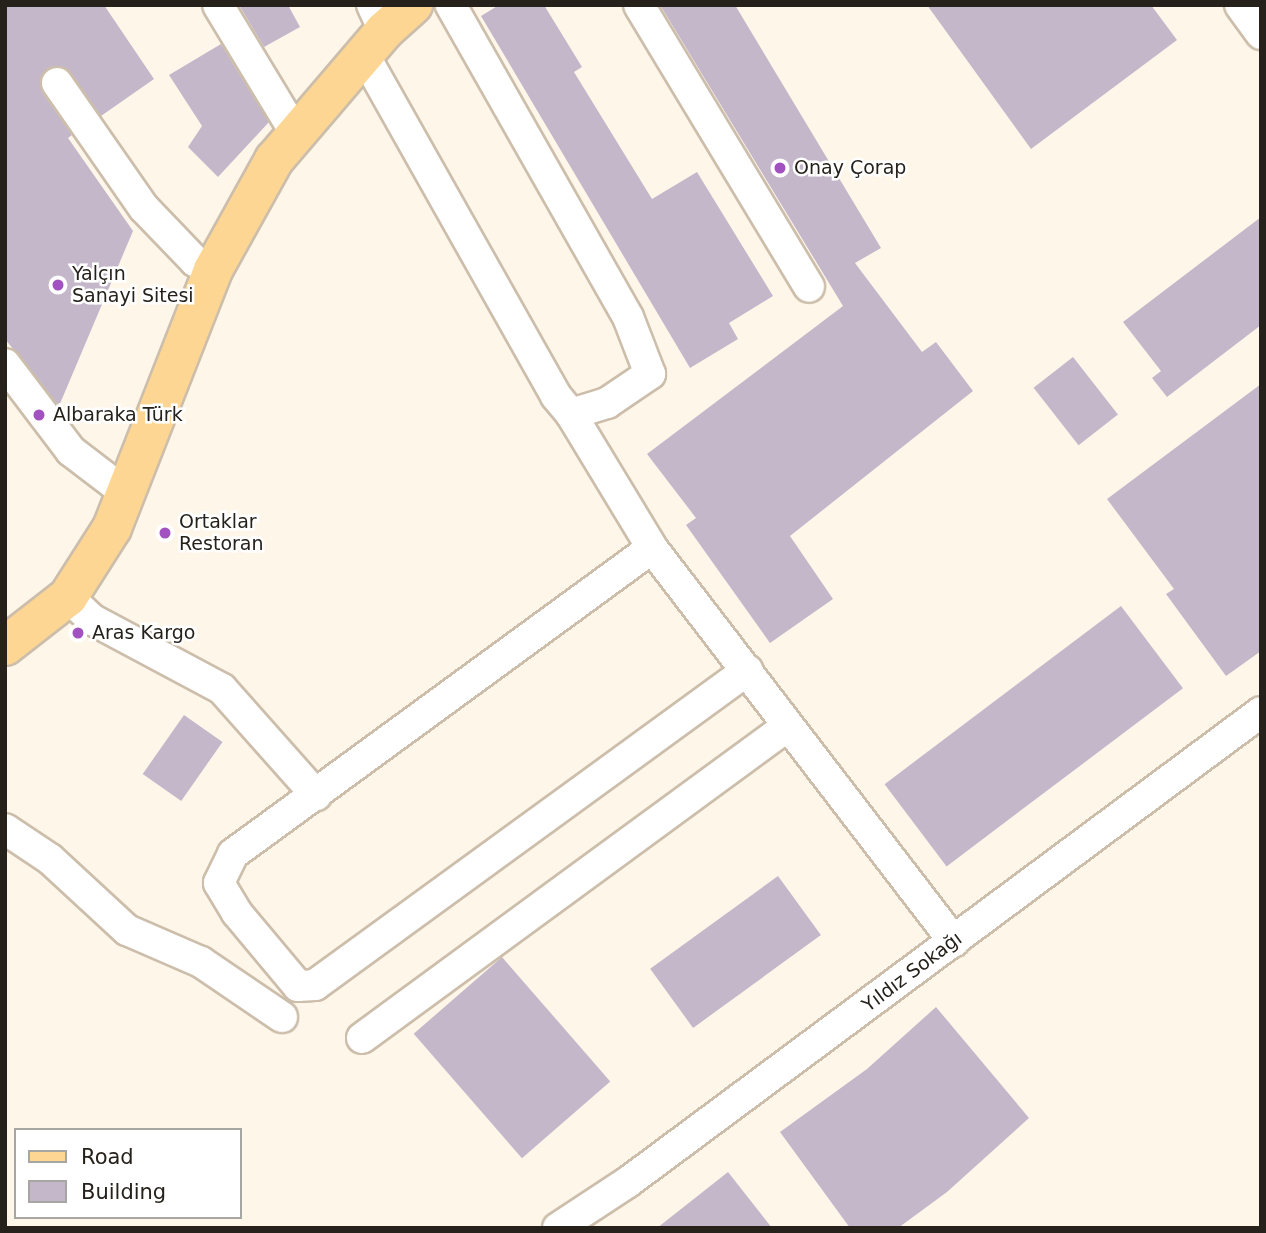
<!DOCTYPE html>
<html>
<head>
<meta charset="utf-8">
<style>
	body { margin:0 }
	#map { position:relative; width:1266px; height:1233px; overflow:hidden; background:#fff6ea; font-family:"DejaVu Sans",sans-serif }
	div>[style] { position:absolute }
	.building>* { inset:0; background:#c4b7ca; transform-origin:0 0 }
	.roads { filter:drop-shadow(2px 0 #ccbeab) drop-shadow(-2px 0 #ccbeab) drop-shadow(0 2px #ccbeab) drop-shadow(0 -2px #ccbeab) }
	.minor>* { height:30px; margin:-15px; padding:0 15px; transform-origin:15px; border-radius:15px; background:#fff }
	.major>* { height:38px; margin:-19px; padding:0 19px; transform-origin:19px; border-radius:19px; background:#fed693 }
	.dots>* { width:19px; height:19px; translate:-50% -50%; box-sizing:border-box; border:4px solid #fff; border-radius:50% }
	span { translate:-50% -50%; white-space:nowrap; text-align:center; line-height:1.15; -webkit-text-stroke:5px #fff; paint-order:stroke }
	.poi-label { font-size:19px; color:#26211a }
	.left { translate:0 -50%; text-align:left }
	.street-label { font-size:19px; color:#26211a }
	.frame { position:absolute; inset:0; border:7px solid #26211a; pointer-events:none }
	.legend { position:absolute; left:14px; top:1128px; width:228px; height:91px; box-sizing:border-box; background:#fff; border:2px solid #a8a6a3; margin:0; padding:9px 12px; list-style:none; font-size:21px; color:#26211a }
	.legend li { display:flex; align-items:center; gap:14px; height:35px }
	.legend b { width:35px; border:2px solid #a8a6a3 }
</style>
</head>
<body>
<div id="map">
	<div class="building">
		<i style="clip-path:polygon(5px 5px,104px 5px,154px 79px,101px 116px,65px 68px,48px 68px,41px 76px,42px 92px,72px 135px,68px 138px,133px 231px,59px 406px,5px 339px)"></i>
		<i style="clip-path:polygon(239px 5px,288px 5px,300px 27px,264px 47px)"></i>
		<i style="clip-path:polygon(499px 5px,544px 5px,582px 67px,574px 72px,652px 199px,697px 172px,773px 296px,729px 323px,738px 339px,690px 368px,481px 16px)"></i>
		<i style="clip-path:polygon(660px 5px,735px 5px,881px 248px,855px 263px,922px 352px,936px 342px,973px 391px,790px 536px,833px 599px,770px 643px,686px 525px,696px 518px,647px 454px,843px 306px)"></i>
		<i style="clip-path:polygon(927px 5px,1151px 5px,1177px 40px,1031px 149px)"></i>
		<i style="clip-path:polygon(221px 44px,269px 122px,218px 177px,188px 147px,202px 126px,169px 75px)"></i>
		<i style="clip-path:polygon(1261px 217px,1261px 325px,1167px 397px,1152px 378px,1161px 371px,1123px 322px)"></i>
		<i style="left:1073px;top:357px;width:73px;height:50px;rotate:52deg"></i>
		<i style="clip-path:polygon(1261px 384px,1261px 651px,1226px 676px,1166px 594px,1174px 589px,1107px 499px)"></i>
		<i style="left:1121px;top:606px;width:103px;height:296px;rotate:53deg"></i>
		<i style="left:184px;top:715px;width:47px;height:72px;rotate:35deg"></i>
		<i style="left:778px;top:876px;width:73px;height:158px;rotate:54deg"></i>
		<i style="left:502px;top:957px;width:165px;height:117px;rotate:49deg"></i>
		<i style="clip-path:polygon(936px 1007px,1029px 1118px,947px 1192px,898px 1228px,850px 1228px,780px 1132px,867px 1069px)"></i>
		<i style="clip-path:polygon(728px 1172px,772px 1228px,657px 1228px)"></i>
	</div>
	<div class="roads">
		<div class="minor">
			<i style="left:218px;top:5px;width:151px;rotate:58.8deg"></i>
			<i style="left:372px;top:5px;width:29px;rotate:65deg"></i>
			<i style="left:639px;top:5px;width:329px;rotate:58.9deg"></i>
			<i style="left:1240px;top:5px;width:36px;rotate:54deg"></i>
			<i style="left:364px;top:55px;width:391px;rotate:60.6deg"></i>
			<i style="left:556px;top:396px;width:23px;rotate:50deg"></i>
			<i style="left:571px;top:414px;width:38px;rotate:-17deg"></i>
			<i style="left:607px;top:403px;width:52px;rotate:-34deg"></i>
			<i style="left:650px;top:374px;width:61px;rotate:-111.1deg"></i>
			<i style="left:628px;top:317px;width:359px;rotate:-119.6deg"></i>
			<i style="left:57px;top:83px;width:152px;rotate:55.2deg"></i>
			<i style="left:144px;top:208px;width:74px;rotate:46.1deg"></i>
			<i style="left:195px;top:261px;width:20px;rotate:27deg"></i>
			<i style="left:5px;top:364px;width:109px;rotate:52.8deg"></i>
			<i style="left:71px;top:451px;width:69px;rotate:37.4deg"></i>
			<i style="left:571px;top:414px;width:157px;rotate:58.8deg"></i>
			<i style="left:652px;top:548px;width:496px;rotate:52.5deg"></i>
			<i style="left:652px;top:548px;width:519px;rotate:143.86deg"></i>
			<i style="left:233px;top:854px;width:32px;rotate:116deg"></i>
			<i style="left:219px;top:883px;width:35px;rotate:59deg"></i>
			<i style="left:237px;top:913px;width:95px;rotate:50.1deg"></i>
			<i style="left:298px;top:986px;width:17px;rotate:-3deg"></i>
			<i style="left:315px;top:985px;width:535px;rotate:-36.04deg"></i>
			<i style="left:68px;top:597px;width:34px;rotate:43deg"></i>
			<i style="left:93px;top:620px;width:146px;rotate:28.1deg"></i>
			<i style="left:222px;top:689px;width:142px;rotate:48.4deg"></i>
			<i style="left:5px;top:829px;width:54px;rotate:33.7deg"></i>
			<i style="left:50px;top:859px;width:105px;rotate:42.7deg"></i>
			<i style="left:127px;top:930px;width:81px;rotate:23.4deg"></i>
			<i style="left:201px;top:962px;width:98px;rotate:34.2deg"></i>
			<i style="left:362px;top:1038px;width:524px;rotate:-36.24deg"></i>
			<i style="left:558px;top:1228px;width:84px;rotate:-33.3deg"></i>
			<i style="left:628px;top:1182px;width:788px;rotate:-36.59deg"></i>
		</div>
		<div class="major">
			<i style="left:5px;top:646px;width:80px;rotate:-37.9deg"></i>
			<i style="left:68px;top:597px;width:82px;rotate:-57.5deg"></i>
			<i style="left:112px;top:528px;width:277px;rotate:-68.6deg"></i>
			<i style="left:213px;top:270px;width:126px;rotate:-61deg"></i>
			<i style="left:274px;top:160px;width:170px;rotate:-49.5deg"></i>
			<i style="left:384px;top:31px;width:39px;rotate:-42deg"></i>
		</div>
	</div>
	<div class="dots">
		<i style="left:780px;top:168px;background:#a251c1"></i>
		<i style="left:58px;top:285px;background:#a251c1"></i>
		<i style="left:39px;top:415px;background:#a251c1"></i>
		<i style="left:165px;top:533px;background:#a251c1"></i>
		<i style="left:78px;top:633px;background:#a251c1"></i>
	</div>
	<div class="poi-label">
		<span class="left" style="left:794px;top:168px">Onay Çorap</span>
		<span class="left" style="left:72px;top:285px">Yalçın<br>Sanayi Sitesi</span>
		<span class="left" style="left:53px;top:415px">Albaraka Türk</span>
		<span class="left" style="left:179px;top:533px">Ortaklar<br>Restoran</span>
		<span class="left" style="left:92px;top:633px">Aras Kargo</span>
	</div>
	<div class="street-label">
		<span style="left:912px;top:972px;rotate:-37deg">Yıldız Sokağı</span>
	</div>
	<div class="frame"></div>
	<ul class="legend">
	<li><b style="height:9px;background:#fed693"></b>Road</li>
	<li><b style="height:19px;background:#c4b7ca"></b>Building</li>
	</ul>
</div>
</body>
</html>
